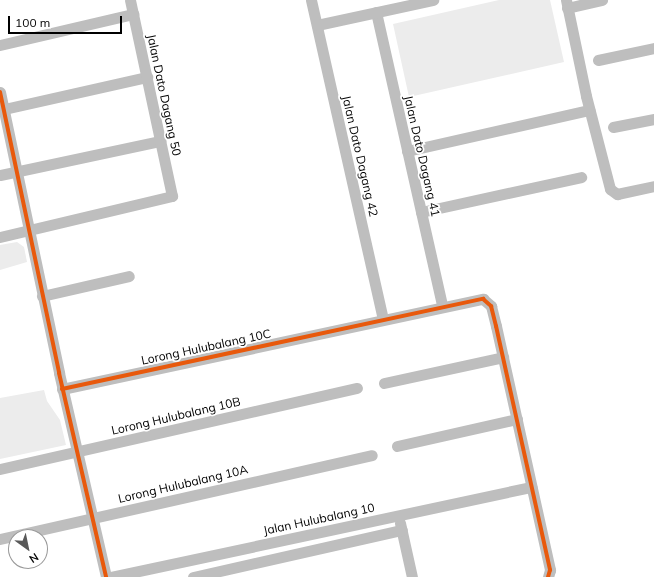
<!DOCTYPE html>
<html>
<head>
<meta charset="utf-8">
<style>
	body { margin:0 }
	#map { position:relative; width:654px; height:577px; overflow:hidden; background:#fff; font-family:Mulish,sans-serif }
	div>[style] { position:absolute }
	.green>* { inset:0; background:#ececec }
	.minor>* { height:11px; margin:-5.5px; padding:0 5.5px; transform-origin:5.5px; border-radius:5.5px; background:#bebebe }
	.cycleway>* { height:4px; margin:-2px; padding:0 2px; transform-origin:2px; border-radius:2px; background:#e8590c }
	span { translate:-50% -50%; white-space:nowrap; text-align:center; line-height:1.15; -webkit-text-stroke:3.5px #fff; paint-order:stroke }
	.street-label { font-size:12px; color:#000 }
	.north { position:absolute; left:8px; top:529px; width:40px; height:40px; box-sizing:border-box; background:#fff; border:1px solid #999; border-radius:50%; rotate:147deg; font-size:11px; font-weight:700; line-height:16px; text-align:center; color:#000 }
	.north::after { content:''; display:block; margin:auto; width:14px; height:18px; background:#595959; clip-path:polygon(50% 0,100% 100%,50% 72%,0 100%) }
	.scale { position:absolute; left:8px; top:16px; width:114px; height:18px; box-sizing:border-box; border:2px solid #000; border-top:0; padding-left:5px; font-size:12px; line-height:14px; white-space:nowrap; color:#000; -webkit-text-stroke:3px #fff; paint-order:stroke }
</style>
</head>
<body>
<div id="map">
	<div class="green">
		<i style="clip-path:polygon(499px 0,550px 0,564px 62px,409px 97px,393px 24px)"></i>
		<i style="clip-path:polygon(17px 242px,24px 247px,27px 262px,0 270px,0 245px)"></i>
		<i style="clip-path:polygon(44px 390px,47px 401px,60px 420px,66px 445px,0 459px,0 398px)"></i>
	</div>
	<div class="minor">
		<i style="left:311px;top:0;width:327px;rotate:77.3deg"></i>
		<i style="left:566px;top:0;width:98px;rotate:78.2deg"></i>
		<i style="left:586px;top:96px;width:96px;rotate:75.5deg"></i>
		<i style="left:610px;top:189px;width:9px;rotate:36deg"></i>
		<i style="left:617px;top:194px;width:38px;rotate:-12deg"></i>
		<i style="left:567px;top:8px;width:36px;rotate:-13deg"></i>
		<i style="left:376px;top:12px;width:301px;rotate:77.3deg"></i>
		<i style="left:317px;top:25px;width:119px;rotate:-12.2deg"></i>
		<i style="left:0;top:45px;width:137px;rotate:-13.1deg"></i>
		<i style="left:598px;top:60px;width:57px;rotate:-12.1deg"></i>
		<i style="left:0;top:92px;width:287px;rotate:78.1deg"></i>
		<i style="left:59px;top:373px;width:209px;rotate:77deg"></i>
		<i style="left:0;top:110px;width:151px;rotate:-12.7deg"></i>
		<i style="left:613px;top:127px;width:42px;rotate:-11deg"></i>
		<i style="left:407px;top:151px;width:187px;rotate:-12.7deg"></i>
		<i style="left:0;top:175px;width:164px;rotate:-12deg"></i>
		<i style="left:421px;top:212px;width:164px;rotate:-12.3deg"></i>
		<i style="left:0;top:237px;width:177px;rotate:-13.4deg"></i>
		<i style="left:172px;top:196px;width:200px;rotate:-102.1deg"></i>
		<i style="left:42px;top:296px;width:89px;rotate:-12.9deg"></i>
		<i style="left:384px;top:383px;width:122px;rotate:-12.3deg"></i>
		<i style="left:62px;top:389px;width:431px;rotate:-12.1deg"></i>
		<i style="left:483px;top:299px;width:11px;rotate:41deg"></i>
		<i style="left:491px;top:306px;width:21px;rotate:76deg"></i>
		<i style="left:496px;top:326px;width:250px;rotate:77.5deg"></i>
		<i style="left:550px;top:570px;width:7px;rotate:106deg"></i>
		<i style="left:397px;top:446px;width:123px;rotate:-12.7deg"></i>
		<i style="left:0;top:469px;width:366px;rotate:-12.8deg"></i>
		<i style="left:400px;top:523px;width:55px;rotate:77.5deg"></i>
		<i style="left:0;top:539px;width:381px;rotate:-12.7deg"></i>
		<i style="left:111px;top:577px;width:430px;rotate:-12.1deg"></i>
		<i style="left:193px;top:577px;width:214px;rotate:-12.7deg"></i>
	</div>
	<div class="cycleway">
		<i style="left:0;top:92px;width:287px;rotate:78.1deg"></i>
		<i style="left:59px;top:373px;width:209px;rotate:77deg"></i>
		<i style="left:62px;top:389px;width:431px;rotate:-12.1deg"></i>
		<i style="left:483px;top:299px;width:11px;rotate:41deg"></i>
		<i style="left:491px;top:306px;width:21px;rotate:76deg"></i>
		<i style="left:496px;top:326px;width:250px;rotate:77.5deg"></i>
		<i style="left:550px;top:570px;width:7px;rotate:106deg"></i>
	</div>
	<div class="street-label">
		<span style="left:164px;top:95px;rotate:78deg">Jalan Dato Dagang 50</span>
		<span style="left:360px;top:156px;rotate:77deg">Jalan Dato Dagang 42</span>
		<span style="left:422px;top:156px;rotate:77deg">Jalan Dato Dagang 41</span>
		<span style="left:206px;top:347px;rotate:-12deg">Lorong Hulubalang 10C</span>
		<span style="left:176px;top:416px;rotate:-13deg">Lorong Hulubalang 10B</span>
		<span style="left:183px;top:484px;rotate:-13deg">Lorong Hulubalang 10A</span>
		<span style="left:319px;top:519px;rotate:-12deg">Jalan Hulubalang 10</span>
	</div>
	<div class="north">N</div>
	<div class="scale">100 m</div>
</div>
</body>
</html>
